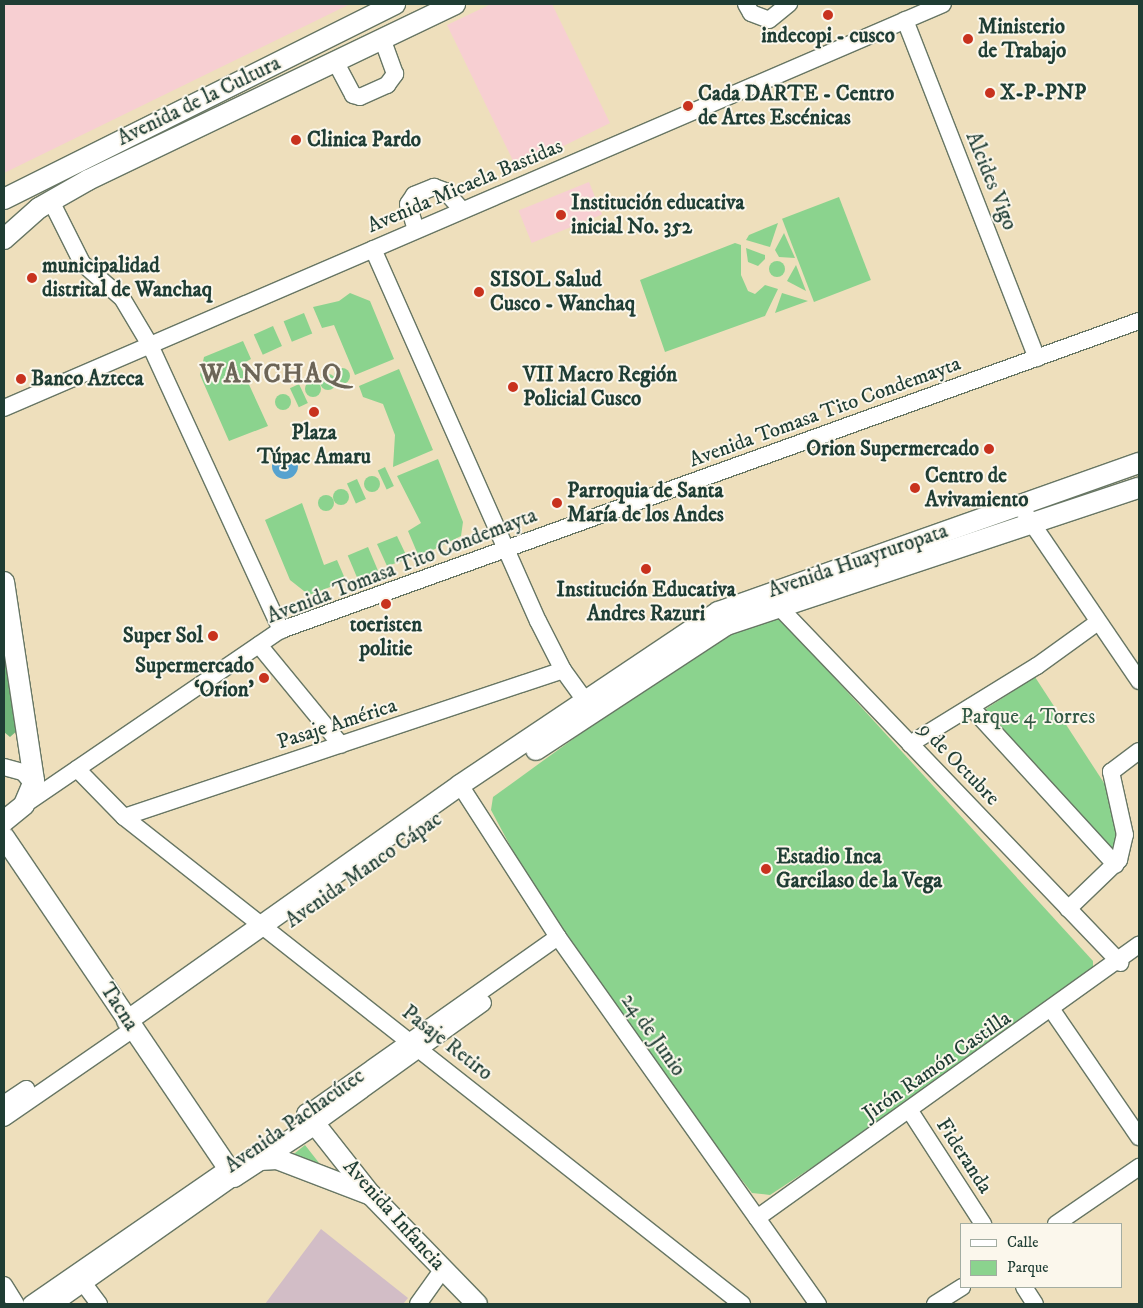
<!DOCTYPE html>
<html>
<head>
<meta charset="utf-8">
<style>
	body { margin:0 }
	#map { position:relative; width:1143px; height:1308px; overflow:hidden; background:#eedfbc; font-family:"IM FELL DW Pica",serif }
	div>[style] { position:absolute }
	.built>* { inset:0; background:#f7cfd2; transform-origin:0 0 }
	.industrial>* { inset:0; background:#d2bdc6 }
	.green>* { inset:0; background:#8bd38e; transform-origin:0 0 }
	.round { border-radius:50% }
	.forest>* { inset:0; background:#70b579 }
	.water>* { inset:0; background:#56a2cf }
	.roads { filter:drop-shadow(1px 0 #677664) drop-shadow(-1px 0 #677664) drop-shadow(0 1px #677664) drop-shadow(0 -1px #677664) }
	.minor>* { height:16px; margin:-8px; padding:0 8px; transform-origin:8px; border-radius:8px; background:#fff }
	.major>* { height:20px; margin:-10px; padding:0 10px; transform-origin:10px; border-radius:10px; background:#fff }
	.dots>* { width:14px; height:14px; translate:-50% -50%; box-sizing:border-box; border:2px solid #fbf7ec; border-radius:50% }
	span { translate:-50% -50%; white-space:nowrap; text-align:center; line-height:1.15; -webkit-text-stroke:4px #fbf7ec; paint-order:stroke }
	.poi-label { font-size:21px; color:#1f3d34; font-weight:700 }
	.left { translate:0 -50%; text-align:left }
	.right { translate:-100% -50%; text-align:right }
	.street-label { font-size:21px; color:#1f3d34 }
	.park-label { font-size:21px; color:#355b46 }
	.district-label { font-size:26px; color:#6c6557; font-weight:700; letter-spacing:1px }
	.frame { position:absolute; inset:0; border:5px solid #1f3d34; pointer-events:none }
	.legend { position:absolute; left:960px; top:1223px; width:162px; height:65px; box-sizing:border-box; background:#fbf7ec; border:1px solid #a3ada2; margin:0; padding:6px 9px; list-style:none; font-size:15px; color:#1f3d34 }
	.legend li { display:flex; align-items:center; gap:10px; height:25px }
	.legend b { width:25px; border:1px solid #a3ada2 }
</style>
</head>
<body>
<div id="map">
	<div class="built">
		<i style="clip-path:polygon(4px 4px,350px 4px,4px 173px)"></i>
		<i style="clip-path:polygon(491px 4px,552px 4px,610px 123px,517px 169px,447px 25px)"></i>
		<i style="left:589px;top:182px;width:35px;height:76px;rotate:68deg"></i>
	</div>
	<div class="industrial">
		<i style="clip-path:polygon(321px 1229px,408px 1298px,403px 1304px,265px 1304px)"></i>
	</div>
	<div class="green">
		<i style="left:839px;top:197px;width:89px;height:61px;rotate:69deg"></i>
		<i style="clip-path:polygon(778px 223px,770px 247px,746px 240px,749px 235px)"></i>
		<i style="clip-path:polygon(784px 233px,795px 258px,779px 257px,775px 250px)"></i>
		<i style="clip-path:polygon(735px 243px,741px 245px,741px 275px,748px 291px,755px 294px,765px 285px,778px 289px,765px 316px,665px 352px,640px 280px)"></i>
		<i style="clip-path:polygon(746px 248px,765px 255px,765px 259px,758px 266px,748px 262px)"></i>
		<i class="round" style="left:769px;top:261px;width:16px;height:16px"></i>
		<i style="clip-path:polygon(796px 265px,806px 291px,787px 281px)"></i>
		<i style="clip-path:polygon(350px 293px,370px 301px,394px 359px,355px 375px,334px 325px,322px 328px,313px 307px,339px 301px)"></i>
		<i style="clip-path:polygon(782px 293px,808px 301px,775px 313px)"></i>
		<i style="left:304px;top:313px;width:22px;height:22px;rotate:68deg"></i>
		<i style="left:273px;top:326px;width:22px;height:21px;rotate:66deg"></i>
		<i style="clip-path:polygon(243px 341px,251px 359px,240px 365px,268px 426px,229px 441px,200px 375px,204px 357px)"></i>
		<i class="round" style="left:334px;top:368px;width:16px;height:16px"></i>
		<i style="clip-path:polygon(399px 369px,433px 450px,393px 467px,395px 435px,383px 404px,363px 397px,359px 386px)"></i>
		<i class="round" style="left:320px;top:374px;width:16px;height:16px"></i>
		<i class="round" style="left:305px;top:381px;width:16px;height:16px"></i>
		<i style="left:299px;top:384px;width:21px;height:10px;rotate:65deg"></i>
		<i class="round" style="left:275px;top:394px;width:16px;height:16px"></i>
		<i style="clip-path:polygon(438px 459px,463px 522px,461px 536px,419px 557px,408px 531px,421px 523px,397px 476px)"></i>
		<i style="left:385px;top:467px;width:21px;height:8px;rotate:65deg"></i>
		<i class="round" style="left:364px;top:476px;width:16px;height:16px"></i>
		<i style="left:357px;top:479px;width:22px;height:11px;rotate:66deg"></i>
		<i class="round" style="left:333px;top:489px;width:16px;height:16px"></i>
		<i class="round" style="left:318px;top:495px;width:16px;height:16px"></i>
		<i style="clip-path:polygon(302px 503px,324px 565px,337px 560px,346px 581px,309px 595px,290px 580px,265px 520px)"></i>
		<i style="clip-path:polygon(397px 536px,408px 559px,387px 566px,377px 544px)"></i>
		<i style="left:368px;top:547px;width:26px;height:22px;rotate:67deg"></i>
		<i style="clip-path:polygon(779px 617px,1093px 961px,1093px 973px,998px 1045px,770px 1195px,752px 1193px,622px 1027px,544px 909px,491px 810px,493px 797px,718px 634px)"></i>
		<i style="clip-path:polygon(1035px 677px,1106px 786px,1116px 828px,1115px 852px,984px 710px)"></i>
		<i style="clip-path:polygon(305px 1145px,323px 1168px,290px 1157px)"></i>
	</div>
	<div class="forest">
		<i style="clip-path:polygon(4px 642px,19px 729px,10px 737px,4px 732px)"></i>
	</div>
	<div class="water">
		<i class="round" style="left:272px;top:453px;width:26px;height:26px"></i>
	</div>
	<div class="roads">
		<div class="minor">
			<i style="left:746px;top:4px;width:10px;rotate:61deg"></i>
			<i style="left:751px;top:13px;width:19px;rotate:21deg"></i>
			<i style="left:769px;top:20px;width:26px;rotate:-39deg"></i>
			<i style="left:905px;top:20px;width:363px;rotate:68.7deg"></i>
			<i style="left:335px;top:61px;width:38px;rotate:62deg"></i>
			<i style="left:353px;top:95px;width:7px;rotate:16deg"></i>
			<i style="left:360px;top:97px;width:30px;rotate:-24deg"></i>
			<i style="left:387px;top:85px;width:14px;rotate:-54deg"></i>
			<i style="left:395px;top:74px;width:38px;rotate:-110deg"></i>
			<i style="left:51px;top:201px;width:69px;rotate:63.4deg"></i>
			<i style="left:82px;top:263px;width:53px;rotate:41.2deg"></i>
			<i style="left:122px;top:298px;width:55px;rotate:59.2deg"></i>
			<i style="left:150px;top:345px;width:314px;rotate:65.3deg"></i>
			<i style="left:416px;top:230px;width:27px;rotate:-107deg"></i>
			<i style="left:408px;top:204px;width:11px;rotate:-56deg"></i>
			<i style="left:414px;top:195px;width:22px;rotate:-22deg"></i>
			<i style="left:434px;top:187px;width:12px;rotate:20deg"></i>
			<i style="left:445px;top:191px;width:25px;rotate:48deg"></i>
			<i style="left:373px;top:249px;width:407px;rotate:66.1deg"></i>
			<i style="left:538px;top:621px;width:55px;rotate:63deg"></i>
			<i style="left:563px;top:670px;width:49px;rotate:54.1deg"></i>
			<i style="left:4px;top:408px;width:1022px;rotate:-23.28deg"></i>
			<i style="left:1025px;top:513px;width:203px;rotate:55.8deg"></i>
			<i style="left:778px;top:597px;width:14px;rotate:73deg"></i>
			<i style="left:782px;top:610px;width:489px;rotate:46.2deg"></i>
			<i style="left:259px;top:645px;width:129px;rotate:50.6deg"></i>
			<i style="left:971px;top:707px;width:214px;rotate:47.5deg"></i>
			<i style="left:910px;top:744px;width:149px;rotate:-31.6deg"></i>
			<i style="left:1037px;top:666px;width:75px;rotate:-35.8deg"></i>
			<i style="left:4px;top:767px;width:20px;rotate:15deg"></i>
			<i style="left:23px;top:772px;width:17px;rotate:50deg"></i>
			<i style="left:77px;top:769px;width:67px;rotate:45.6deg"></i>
			<i style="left:124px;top:817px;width:787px;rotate:38.24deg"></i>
			<i style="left:460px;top:785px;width:181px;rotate:57.2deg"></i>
			<i style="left:558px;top:937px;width:450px;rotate:54.7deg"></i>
			<i style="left:24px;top:805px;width:311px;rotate:-34.3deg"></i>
			<i style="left:281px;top:630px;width:912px;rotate:-19.81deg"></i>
			<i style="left:124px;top:817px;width:463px;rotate:-18.5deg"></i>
			<i style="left:1068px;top:909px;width:71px;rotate:-43.9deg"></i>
			<i style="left:1119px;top:860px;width:26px;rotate:-77deg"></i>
			<i style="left:1125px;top:835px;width:65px;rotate:-102.5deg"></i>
			<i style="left:1111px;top:772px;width:35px;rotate:-37deg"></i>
			<i style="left:1052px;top:1010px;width:154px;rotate:55.6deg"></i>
			<i style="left:4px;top:1104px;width:27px;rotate:-34deg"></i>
			<i style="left:910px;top:1111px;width:135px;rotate:57.1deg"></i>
			<i style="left:307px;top:1114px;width:307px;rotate:-35.2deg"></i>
			<i style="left:4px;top:1118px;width:157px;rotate:-34.6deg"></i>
			<i style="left:315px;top:1124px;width:207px;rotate:-35.8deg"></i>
			<i style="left:757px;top:1218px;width:470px;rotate:-35.6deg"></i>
			<i style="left:1056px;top:1224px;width:101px;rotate:-34.5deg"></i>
			<i style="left:84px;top:1284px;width:25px;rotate:53deg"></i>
			<i style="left:4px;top:1285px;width:22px;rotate:58deg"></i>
			<i style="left:1024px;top:1287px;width:20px;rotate:57deg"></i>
			<i style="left:31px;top:1304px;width:239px;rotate:-34.6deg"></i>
			<i style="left:54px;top:1304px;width:220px;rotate:-35.2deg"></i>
			<i style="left:418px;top:1304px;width:43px;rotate:-54.5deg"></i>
			<i style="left:935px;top:1304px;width:32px;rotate:-32deg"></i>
		</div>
		<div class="major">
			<i style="left:4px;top:199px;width:437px;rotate:-26.5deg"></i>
			<i style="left:4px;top:239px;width:47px;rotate:-41.5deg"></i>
			<i style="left:39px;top:208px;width:56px;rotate:-29.7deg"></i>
			<i style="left:88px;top:180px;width:407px;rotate:-25.6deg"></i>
			<i style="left:4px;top:582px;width:201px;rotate:81.4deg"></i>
			<i style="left:34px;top:781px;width:26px;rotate:113deg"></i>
			<i style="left:24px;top:805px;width:26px;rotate:141deg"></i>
			<i style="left:536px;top:750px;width:227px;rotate:-33.3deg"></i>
			<i style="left:726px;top:625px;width:435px;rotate:-18.4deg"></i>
			<i style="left:4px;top:837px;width:410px;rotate:55.9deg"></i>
			<i style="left:234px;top:1177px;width:97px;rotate:-33.2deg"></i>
			<i style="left:127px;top:1021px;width:408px;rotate:-35.3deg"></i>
			<i style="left:460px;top:785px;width:311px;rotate:-33.8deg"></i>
			<i style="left:718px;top:612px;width:447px;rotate:-19.5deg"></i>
			<i style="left:307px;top:1114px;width:103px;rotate:51.7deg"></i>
			<i style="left:371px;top:1195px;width:152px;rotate:45.8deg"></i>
			<i style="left:260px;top:1160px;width:17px;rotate:-3deg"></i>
			<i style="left:277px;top:1159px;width:101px;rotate:21deg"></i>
		</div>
	</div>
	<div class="dots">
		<i style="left:828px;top:15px;background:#c8321e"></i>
		<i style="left:968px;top:39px;background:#c8321e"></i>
		<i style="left:990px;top:93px;background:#c8321e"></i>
		<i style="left:688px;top:106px;background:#c8321e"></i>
		<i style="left:296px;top:140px;background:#c8321e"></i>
		<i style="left:561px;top:215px;background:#c8321e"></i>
		<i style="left:32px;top:278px;background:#c8321e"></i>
		<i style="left:479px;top:292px;background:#c8321e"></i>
		<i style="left:21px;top:379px;background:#c8321e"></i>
		<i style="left:513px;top:387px;background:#c8321e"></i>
		<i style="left:314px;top:412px;background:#c8321e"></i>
		<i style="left:989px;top:449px;background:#c8321e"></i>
		<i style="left:915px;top:488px;background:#c8321e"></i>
		<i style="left:557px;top:503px;background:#c8321e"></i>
		<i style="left:646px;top:569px;background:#c8321e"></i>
		<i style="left:386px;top:604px;background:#c8321e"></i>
		<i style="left:213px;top:636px;background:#c8321e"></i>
		<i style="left:264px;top:678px;background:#c8321e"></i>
		<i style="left:766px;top:869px;background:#c8321e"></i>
	</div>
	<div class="poi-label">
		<span class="left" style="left:978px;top:39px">Ministerio<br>de Trabajo</span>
		<span style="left:828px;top:36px">indecopi - cusco</span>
		<span class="left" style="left:1000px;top:93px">X-P-PNP</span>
		<span class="left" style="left:698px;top:106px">Cada DARTE - Centro<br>de Artes Escénicas</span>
		<span class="left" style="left:307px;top:140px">Clinica Pardo</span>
		<span class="left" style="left:571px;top:215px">Institución educativa<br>inicial No. 352</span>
		<span class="left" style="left:42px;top:278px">municipalidad<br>distrital de Wanchaq</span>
		<span class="left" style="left:490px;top:292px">SISOL Salud<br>Cusco - Wanchaq</span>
		<span class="left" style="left:523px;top:387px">VII Macro Región<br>Policial Cusco</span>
		<span class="left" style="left:31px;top:379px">Banco Azteca</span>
		<span style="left:314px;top:445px">Plaza<br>Túpac Amaru</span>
		<span class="right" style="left:979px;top:449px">Orion Supermercado</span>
		<span class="left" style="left:925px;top:488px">Centro de<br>Avivamiento</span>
		<span class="left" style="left:567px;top:503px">Parroquia de Santa<br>María de los Andes</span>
		<span style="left:646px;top:602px">Institución Educativa<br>Andres Razuri</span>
		<span style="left:386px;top:637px">toeristen<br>politie</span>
		<span class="right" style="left:203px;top:636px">Super Sol</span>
		<span class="right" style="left:254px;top:678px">Supermercado<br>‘Orion’</span>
		<span class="left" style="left:776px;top:869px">Estadio Inca<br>Garcilaso de la Vega</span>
	</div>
	<div class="street-label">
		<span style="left:199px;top:101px;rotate:-26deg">Avenida de la Cultura</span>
		<span style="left:991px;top:181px;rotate:68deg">Alcides Vigo</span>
		<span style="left:465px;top:186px;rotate:-23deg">Avenida Micaela Bastidas</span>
		<span style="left:825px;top:412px;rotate:-20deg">Avenida Tomasa Tito Condemayta</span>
		<span style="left:858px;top:561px;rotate:-19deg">Avenida Huayruropata</span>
		<span style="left:402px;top:566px;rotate:-21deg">Avenida Tomasa Tito Condemayta</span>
		<span style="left:337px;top:724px;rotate:-18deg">Pasaje América</span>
		<span style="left:959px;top:764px;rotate:46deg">9 de Octubre</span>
		<span style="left:364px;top:870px;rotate:-35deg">Avenida Manco Cápac</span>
		<span style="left:119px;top:1007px;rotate:57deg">Tacna</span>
		<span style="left:653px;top:1035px;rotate:55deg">24 de Junio</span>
		<span style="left:447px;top:1043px;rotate:38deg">Pasaje Retiro</span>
		<span style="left:937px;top:1066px;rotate:-35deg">Jirón Ramón Castilla</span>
		<span style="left:295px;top:1121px;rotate:-35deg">Avenida Pachacútec</span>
		<span style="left:964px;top:1156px;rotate:57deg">Fideranda</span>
		<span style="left:394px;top:1215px;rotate:48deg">Avenida Infancia</span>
	</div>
	<div class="park-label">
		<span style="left:1028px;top:717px">Parque 4 Torres</span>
	</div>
	<div class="district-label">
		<span style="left:271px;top:375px">WANCHAQ</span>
	</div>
	<div class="frame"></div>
	<ul class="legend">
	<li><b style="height:6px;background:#fff"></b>Calle</li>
	<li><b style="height:14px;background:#8bd38e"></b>Parque</li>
	</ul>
</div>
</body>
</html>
